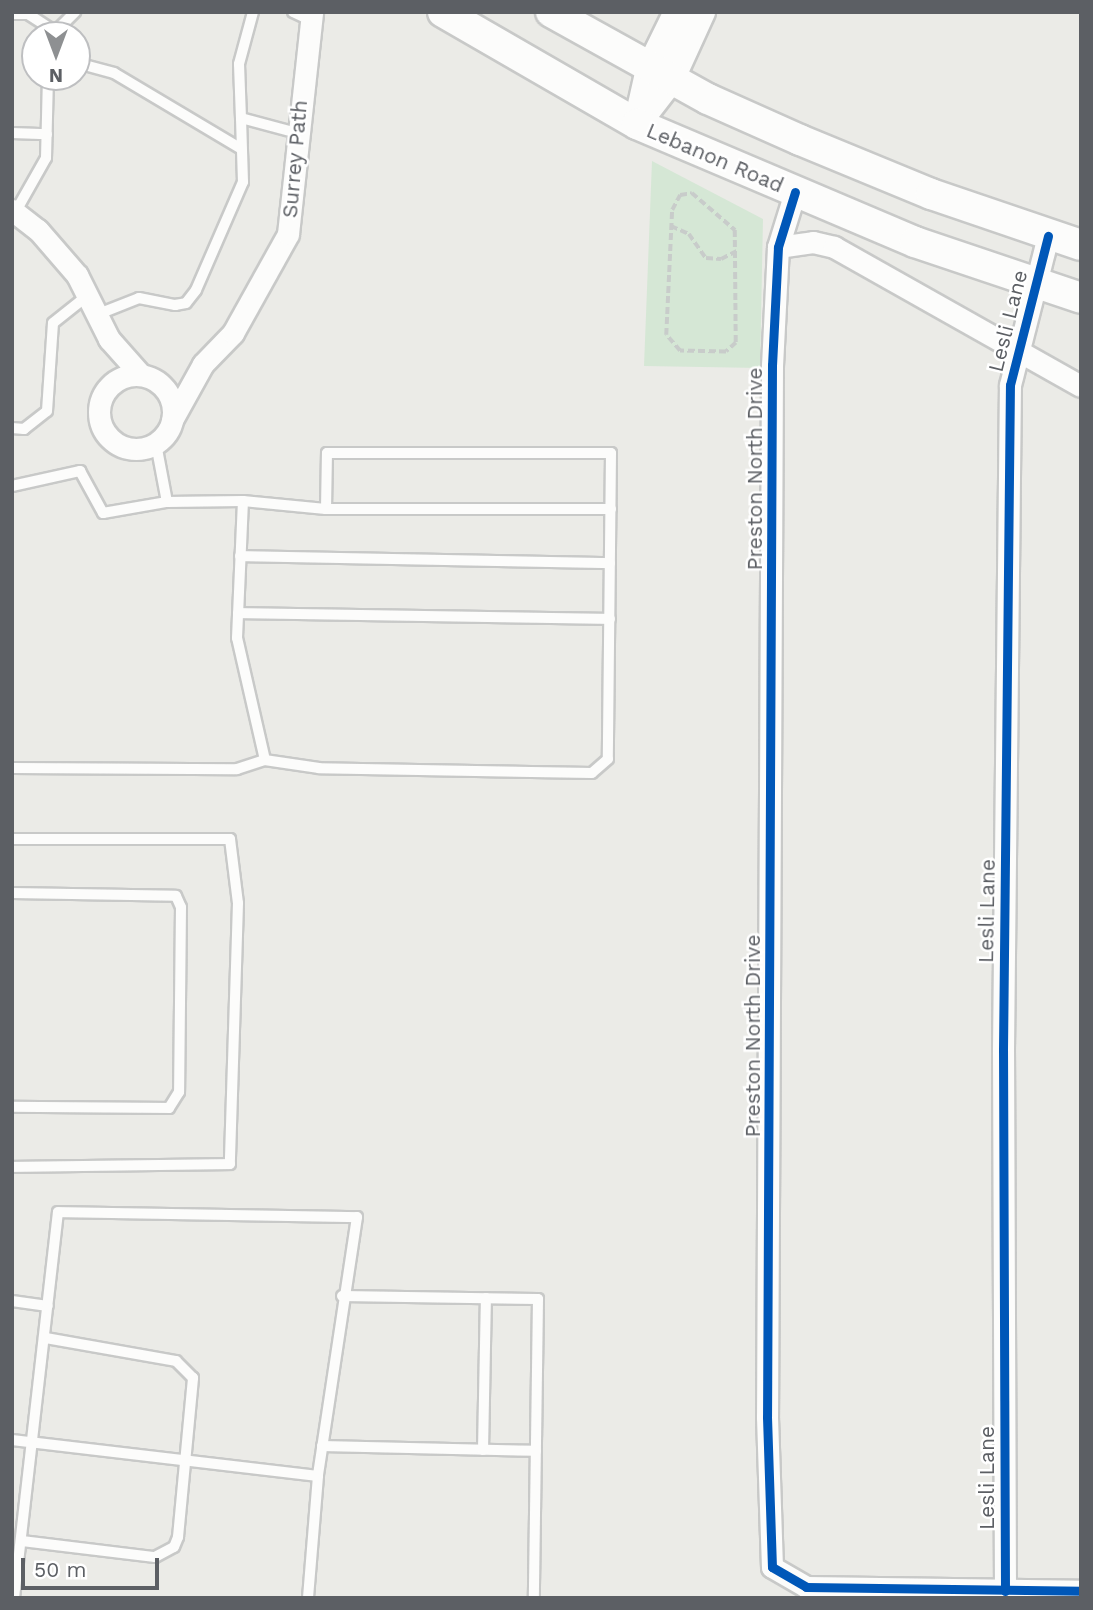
<!DOCTYPE html>
<html>
<head>
<meta charset="utf-8">
<style>
	body { margin:0 }
	#map { position:relative; width:1093px; height:1610px; overflow:hidden; background:#ebebe7; font-family:"Work Sans",sans-serif }
	div>[style] { position:absolute }
	.green>* { inset:0; background:#d5e7d5 }
	.path>* { height:3.5px; margin-top:-1.75px; transform-origin:0; background:repeating-linear-gradient(90deg,#c8ccca 0 7px,transparent 0 10.5px) }
	.roads { filter:drop-shadow(2px 0 #c8c9c8) drop-shadow(-2px 0 #c8c9c8) drop-shadow(0 2px #c8c9c8) drop-shadow(0 -2px #c8c9c8) }
	.service>* { height:10px; margin:-5px; padding:0 5px; transform-origin:5px; border-radius:5px; background:#fcfcfb }
	.minor>* { height:21px; margin:-10.5px; padding:0 10.5px; transform-origin:10.5px; border-radius:10.5px; background:#fcfcfb }
	.minor>.ring { margin:-10.5px; padding:0; box-sizing:content-box; background:none; border:21px solid #fcfcfb; border-radius:50% }
	.tertiary>* { height:26px; margin:-13px; padding:0 13px; transform-origin:13px; border-radius:13px; background:#fcfcfb }
	.secondary>* { height:30px; margin:-15px; padding:0 15px; transform-origin:15px; border-radius:15px; background:#fcfcfb }
	.cycleway>* { height:9px; margin:-4.5px; padding:0 4.5px; transform-origin:4.5px; border-radius:4.5px; background:#0057b8 }
	span { translate:-50% -50%; white-space:nowrap; text-align:center; line-height:1.15; -webkit-text-stroke:5px #fff; paint-order:stroke }
	.street-label { font-size:21px; color:#5c5f64 }
	.frame { position:absolute; inset:0; border:14px solid #5c5f64; pointer-events:none }
	.north { position:absolute; left:21px; top:21px; width:70px; height:70px; box-sizing:border-box; background:#fff; border:2px solid #bebfc1; border-radius:50%; rotate:180deg; font-size:19px; font-weight:700; line-height:28px; text-align:center; color:#5c5f64 }
	.north::after { content:''; display:block; margin:auto; width:24px; height:32px; background:#8e9092; clip-path:polygon(50% 0,100% 100%,50% 72%,0 100%) }
	.scale { position:absolute; left:21px; top:1558px; width:138px; height:32px; box-sizing:border-box; border:4px solid #5c5f64; border-top:0; padding-left:9px; font-size:21px; line-height:24px; white-space:nowrap; color:#5c5f64; -webkit-text-stroke:5px #fff; paint-order:stroke }
</style>
</head>
<body>
<div id="map">
	<div class="green">
		<i style="clip-path:polygon(652px 161px,763px 219px,760px 368px,644px 366px)"></i>
	</div>
	<div class="path">
		<i style="left:692px;top:193px;width:57px;rotate:40.7deg"></i>
		<i style="left:735px;top:230px;width:113px;rotate:89.5deg"></i>
		<i style="left:736px;top:343px;width:13px;rotate:138deg"></i>
		<i style="left:726px;top:352px;width:46px;rotate:-178.8deg"></i>
		<i style="left:680px;top:351px;width:21px;rotate:-131deg"></i>
		<i style="left:666px;top:335px;width:125px;rotate:-87.3deg"></i>
		<i style="left:672px;top:210px;width:17px;rotate:-62deg"></i>
		<i style="left:680px;top:195px;width:12px;rotate:-9deg"></i>
		<i style="left:671px;top:226px;width:20px;rotate:24deg"></i>
		<i style="left:689px;top:234px;width:29px;rotate:55deg"></i>
		<i style="left:706px;top:258px;width:15px;rotate:4deg"></i>
		<i style="left:721px;top:259px;width:18px;rotate:-27deg"></i>
	</div>
	<div class="roads">
		<div class="service">
			<i style="left:253px;top:12px;width:54px;rotate:105.1deg"></i>
			<i style="left:239px;top:64px;width:54px;rotate:87.9deg"></i>
			<i style="left:241px;top:118px;width:58px;rotate:15deg"></i>
			<i style="left:293px;top:12px;width:17px;rotate:25deg"></i>
			<i style="left:12px;top:14px;width:16px"></i>
			<i style="left:28px;top:14px;width:31px;rotate:33deg"></i>
			<i style="left:52px;top:35px;width:33px;rotate:-45deg"></i>
			<i style="left:77px;top:63px;width:38px;rotate:15deg"></i>
			<i style="left:114px;top:73px;width:147px;rotate:30.8deg"></i>
			<i style="left:12px;top:133px;width:35px;rotate:2deg"></i>
			<i style="left:16px;top:211px;width:61px;rotate:-60.5deg"></i>
			<i style="left:46px;top:158px;width:81px;rotate:-88.6deg"></i>
			<i style="left:96px;top:315px;width:46px;rotate:-21.6deg"></i>
			<i style="left:139px;top:298px;width:37px;rotate:11deg"></i>
			<i style="left:175px;top:305px;width:11px;rotate:-10deg"></i>
			<i style="left:186px;top:303px;width:16px;rotate:-52deg"></i>
			<i style="left:196px;top:290px;width:118px;rotate:-66.5deg"></i>
			<i style="left:243px;top:182px;width:64px;rotate:-91.8deg"></i>
			<i style="left:12px;top:428px;width:12px;rotate:5deg"></i>
			<i style="left:24px;top:429px;width:29px;rotate:-38deg"></i>
			<i style="left:47px;top:411px;width:88px;rotate:-86.1deg"></i>
			<i style="left:53px;top:323px;width:43px;rotate:-38.5deg"></i>
			<i style="left:12px;top:486px;width:70px;rotate:-12.4deg"></i>
			<i style="left:80px;top:471px;width:48px;rotate:61.3deg"></i>
			<i style="left:103px;top:513px;width:65px;rotate:-9.8deg"></i>
			<i style="left:167px;top:502px;width:59px;rotate:-100.7deg"></i>
			<i style="left:167px;top:502px;width:76px;rotate:-0.8deg"></i>
			<i style="left:243px;top:501px;width:83px;rotate:5.5deg"></i>
			<i style="left:326px;top:509px;width:56px;rotate:-89deg"></i>
			<i style="left:327px;top:453px;width:284px"></i>
			<i style="left:611px;top:453px;width:306px;rotate:90.6deg"></i>
			<i style="left:608px;top:759px;width:21px;rotate:139deg"></i>
			<i style="left:592px;top:773px;width:273px;rotate:-179deg"></i>
			<i style="left:319px;top:768px;width:55px;rotate:-171.6deg"></i>
			<i style="left:326px;top:509px;width:285px"></i>
			<i style="left:240px;top:556px;width:370px;rotate:1.1deg"></i>
			<i style="left:238px;top:613px;width:372px;rotate:0.9deg"></i>
			<i style="left:12px;top:768px;width:225px;rotate:0.3deg"></i>
			<i style="left:237px;top:769px;width:29px;rotate:-18deg"></i>
			<i style="left:265px;top:760px;width:125px;rotate:-102.9deg"></i>
			<i style="left:237px;top:638px;width:137px;rotate:-87.5deg"></i>
			<i style="left:12px;top:839px;width:218px"></i>
			<i style="left:230px;top:839px;width:64px;rotate:82.9deg"></i>
			<i style="left:238px;top:903px;width:261px;rotate:91.8deg"></i>
			<i style="left:230px;top:1164px;width:218px;rotate:179.2deg"></i>
			<i style="left:12px;top:893px;width:164px;rotate:1deg"></i>
			<i style="left:176px;top:896px;width:12px;rotate:66deg"></i>
			<i style="left:181px;top:907px;width:185px;rotate:90.6deg"></i>
			<i style="left:179px;top:1092px;width:19px;rotate:122deg"></i>
			<i style="left:169px;top:1108px;width:157px;rotate:-179.6deg"></i>
			<i style="left:342px;top:1296px;width:196px;rotate:0.9deg"></i>
			<i style="left:538px;top:1299px;width:299px;rotate:90.8deg"></i>
			<i style="left:12px;top:1301px;width:36px;rotate:8deg"></i>
			<i style="left:12px;top:1440px;width:308px;rotate:6.7deg"></i>
			<i style="left:322px;top:1446px;width:214px;rotate:1.3deg"></i>
			<i style="left:483px;top:1450px;width:152px;rotate:-88.9deg"></i>
			<i style="left:22px;top:1541px;width:134px;rotate:6.9deg"></i>
			<i style="left:155px;top:1557px;width:21px;rotate:-28deg"></i>
			<i style="left:174px;top:1547px;width:11px;rotate:-68deg"></i>
			<i style="left:178px;top:1537px;width:160px;rotate:-84.6deg"></i>
			<i style="left:193px;top:1378px;width:24px;rotate:-135deg"></i>
			<i style="left:176px;top:1361px;width:133px;rotate:-170deg"></i>
			<i style="left:14px;top:1598px;width:388px;rotate:-83.5deg"></i>
			<i style="left:58px;top:1212px;width:299px;rotate:1deg"></i>
			<i style="left:357px;top:1217px;width:262px;rotate:98.6deg"></i>
			<i style="left:318px;top:1476px;width:122px;rotate:94.7deg"></i>
		</div>
		<div class="minor">
			<i style="left:795px;top:192px;width:58px;rotate:107.2deg"></i>
			<i style="left:778px;top:247px;width:118px;rotate:92.9deg"></i>
			<i style="left:772px;top:365px;width:1052px;rotate:90.27deg"></i>
			<i style="left:767px;top:1417px;width:150px;rotate:88.1deg"></i>
			<i style="left:772px;top:1567px;width:39px;rotate:30deg"></i>
			<i style="left:806px;top:1587px;width:275px;rotate:0.8deg"></i>
			<i style="left:12px;top:210px;width:33px;rotate:38deg"></i>
			<i style="left:38px;top:230px;width:60px;rotate:49.1deg"></i>
			<i style="left:77px;top:275px;width:72px;rotate:63.4deg"></i>
			<i style="left:109px;top:339px;width:48px;rotate:48.4deg"></i>
			<i style="left:778px;top:247px;width:35px;rotate:-8deg"></i>
			<i style="left:813px;top:242px;width:22px;rotate:13deg"></i>
			<i style="left:834px;top:247px;width:283px;rotate:29.4deg"></i>
			<i class="ring" style="left:99px;top:375px;width:53px;height:53px"></i>
			<i style="left:172px;top:420px;width:64px;rotate:-61deg"></i>
			<i style="left:203px;top:364px;width:43px;rotate:-45.9deg"></i>
			<i style="left:233px;top:333px;width:113px;rotate:-60.9deg"></i>
			<i style="left:288px;top:234px;width:223px;rotate:-83.8deg"></i>
			<i style="left:1005px;top:1591px;width:541px;rotate:-90.21deg"></i>
			<i style="left:1003px;top:1050px;width:665px;rotate:-89.4deg"></i>
			<i style="left:1010px;top:385px;width:154px;rotate:-75.7deg"></i>
		</div>
		<div class="tertiary">
			<i style="left:638px;top:118px;width:50px;rotate:-77.3deg"></i>
			<i style="left:649px;top:69px;width:64px;rotate:-63.8deg"></i>
			<i style="left:637px;top:124px;width:56px;rotate:-52.3deg"></i>
			<i style="left:671px;top:80px;width:75px;rotate:-65.5deg"></i>
		</div>
		<div class="secondary">
			<i style="left:443px;top:12px;width:224px;rotate:30deg"></i>
			<i style="left:637px;top:124px;width:302px;rotate:23deg"></i>
			<i style="left:915px;top:242px;width:175px;rotate:18.6deg"></i>
			<i style="left:551px;top:12px;width:179px;rotate:29deg"></i>
			<i style="left:708px;top:99px;width:101px;rotate:24deg"></i>
			<i style="left:800px;top:140px;width:142px;rotate:22.4deg"></i>
			<i style="left:931px;top:194px;width:158px;rotate:18.8deg"></i>
		</div>
	</div>
	<div class="cycleway">
		<i style="left:795px;top:192px;width:58px;rotate:107.2deg"></i>
		<i style="left:778px;top:247px;width:118px;rotate:92.9deg"></i>
		<i style="left:772px;top:365px;width:1052px;rotate:90.27deg"></i>
		<i style="left:767px;top:1417px;width:150px;rotate:88.1deg"></i>
		<i style="left:772px;top:1567px;width:39px;rotate:30deg"></i>
		<i style="left:806px;top:1587px;width:275px;rotate:0.8deg"></i>
		<i style="left:1005px;top:1591px;width:541px;rotate:-90.21deg"></i>
		<i style="left:1003px;top:1050px;width:665px;rotate:-89.4deg"></i>
		<i style="left:1010px;top:385px;width:154px;rotate:-75.7deg"></i>
	</div>
	<div class="street-label">
		<span style="left:715px;top:158px;rotate:23deg">Lebanon Road</span>
		<span style="left:295px;top:159px;rotate:-85deg">Surrey Path</span>
		<span style="left:1008px;top:321px;rotate:-76deg">Lesli Lane</span>
		<span style="left:755px;top:469px;rotate:-90deg">Preston North Drive</span>
		<span style="left:987px;top:911px;rotate:-89deg">Lesli Lane</span>
		<span style="left:753px;top:1036px;rotate:-90deg">Preston North Drive</span>
		<span style="left:987px;top:1478px;rotate:-90deg">Lesli Lane</span>
	</div>
	<div class="frame"></div>
	<div class="north">N</div>
	<div class="scale">50 m</div>
</div>
</body>
</html>
